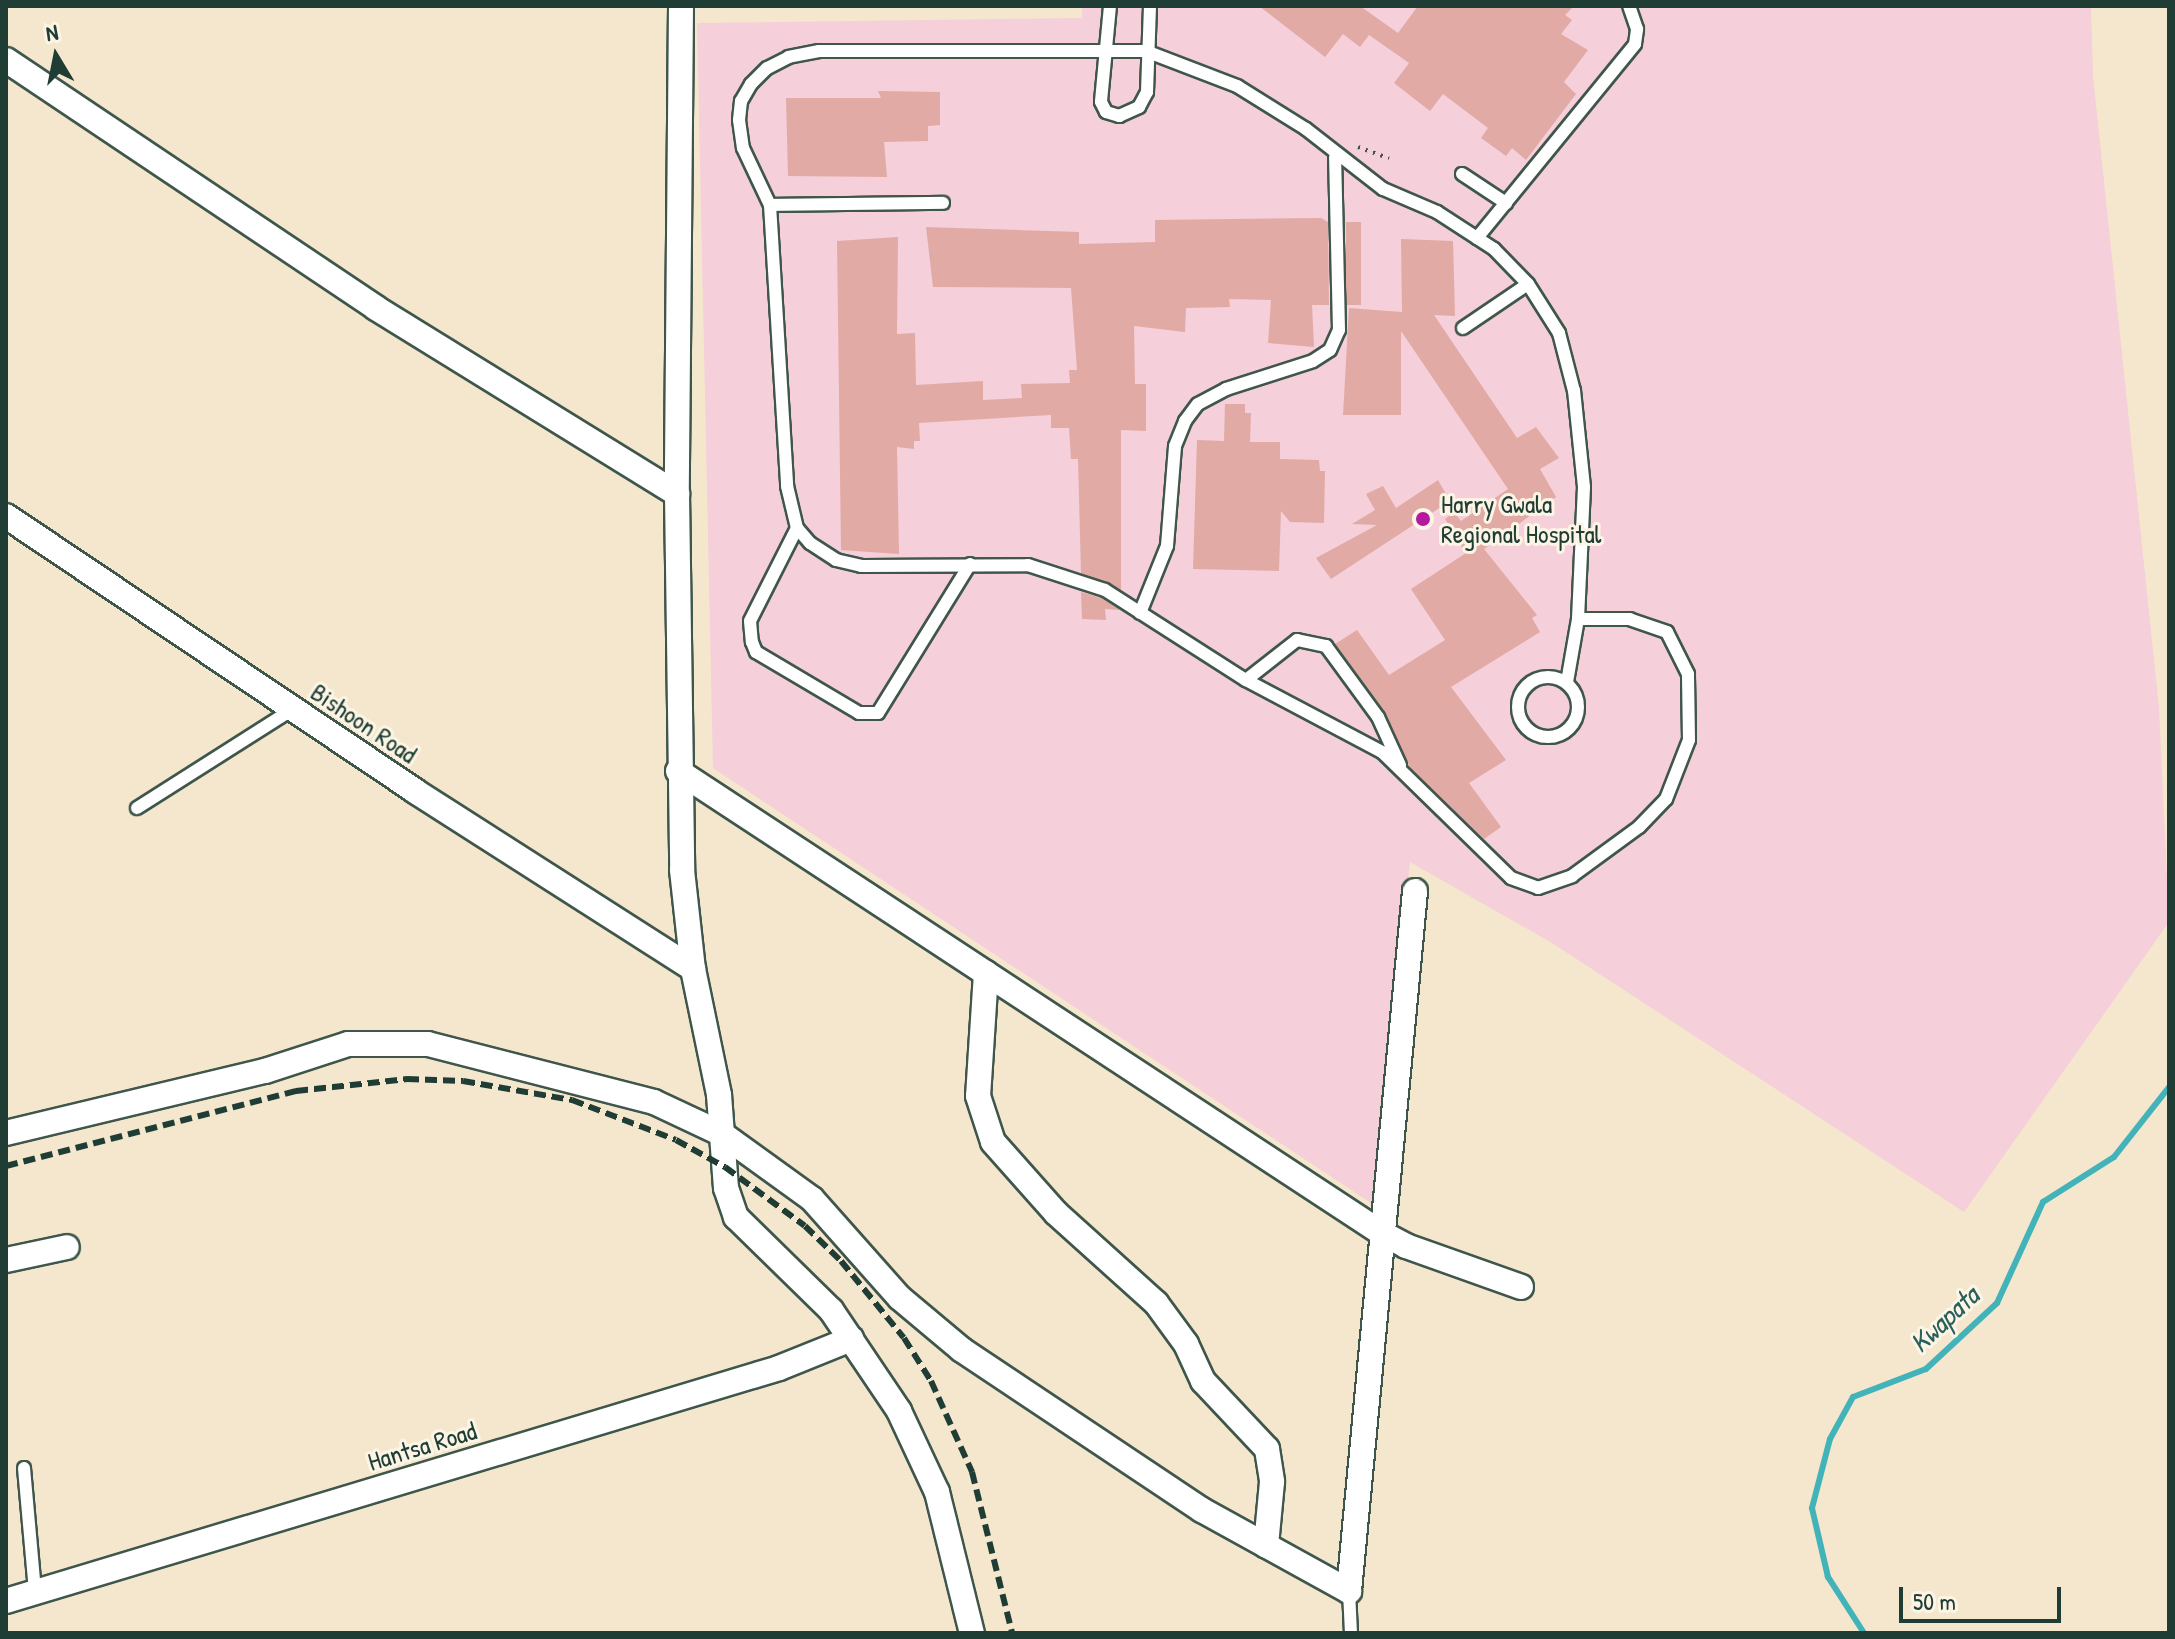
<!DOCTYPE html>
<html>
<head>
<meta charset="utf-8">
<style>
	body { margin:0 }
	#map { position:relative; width:2175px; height:1639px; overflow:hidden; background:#f4e7cd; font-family:"Patrick Hand",sans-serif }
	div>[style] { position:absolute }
	.built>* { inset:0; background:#f5cfd9 }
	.stream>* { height:6px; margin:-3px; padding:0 3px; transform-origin:3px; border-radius:3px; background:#43b3ba }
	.building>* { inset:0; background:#e1aaa5; transform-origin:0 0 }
	.path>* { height:4px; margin-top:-2px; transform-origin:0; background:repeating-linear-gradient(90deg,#3f564b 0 2px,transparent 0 8px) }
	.roads { filter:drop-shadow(2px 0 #3f564b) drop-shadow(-2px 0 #3f564b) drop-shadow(0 2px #3f564b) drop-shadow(0 -2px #3f564b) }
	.service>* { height:12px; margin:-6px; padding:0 6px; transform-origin:6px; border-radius:6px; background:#fff }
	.service>.ring { margin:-6px; padding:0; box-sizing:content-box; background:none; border:12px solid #fff; border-radius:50% }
	.minor>* { height:24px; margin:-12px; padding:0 12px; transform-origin:12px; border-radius:12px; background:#fff }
	.rail>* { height:6px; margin-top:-3px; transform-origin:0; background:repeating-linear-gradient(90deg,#1f3d34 0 12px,transparent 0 18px) }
	.dots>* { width:22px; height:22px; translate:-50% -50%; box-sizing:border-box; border:4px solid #fcf5e5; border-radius:50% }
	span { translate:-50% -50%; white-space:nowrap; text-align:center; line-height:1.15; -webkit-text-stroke:6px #fcf5e5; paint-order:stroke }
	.poi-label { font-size:26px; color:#1f3d34 }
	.left { translate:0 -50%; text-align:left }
	.street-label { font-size:26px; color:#1f3d34 }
	.water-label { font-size:28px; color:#2a605c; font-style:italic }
	.frame { position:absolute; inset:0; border:8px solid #1f3d34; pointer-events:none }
	.north { position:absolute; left:16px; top:16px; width:80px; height:80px; -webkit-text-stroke:6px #fcf5e5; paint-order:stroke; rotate:350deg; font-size:22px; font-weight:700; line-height:32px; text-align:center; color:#1f3d34 }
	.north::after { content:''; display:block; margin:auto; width:28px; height:36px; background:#1f3d34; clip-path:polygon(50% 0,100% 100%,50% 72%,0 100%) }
	.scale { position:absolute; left:1899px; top:1587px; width:162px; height:36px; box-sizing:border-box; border:4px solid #1f3d34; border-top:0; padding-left:10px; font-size:24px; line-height:28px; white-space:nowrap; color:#1f3d34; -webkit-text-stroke:6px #fcf5e5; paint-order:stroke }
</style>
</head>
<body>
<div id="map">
	<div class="built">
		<i style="clip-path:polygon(1082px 6px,2091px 6px,2093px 76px,2159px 708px,2169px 922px,1964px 1212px,1552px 943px,1410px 862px,1374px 1205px,713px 768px,697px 23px,1082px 18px)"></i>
	</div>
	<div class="stream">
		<i style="left:1864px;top:1633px;width:67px;rotate:-122.7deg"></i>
		<i style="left:1828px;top:1577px;width:71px;rotate:-103.1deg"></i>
		<i style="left:1812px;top:1508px;width:71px;rotate:-75.4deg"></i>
		<i style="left:1830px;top:1439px;width:48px;rotate:-61.3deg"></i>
		<i style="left:1853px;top:1397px;width:78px;rotate:-21deg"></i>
		<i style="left:1926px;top:1369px;width:97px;rotate:-42.9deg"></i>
		<i style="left:1997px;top:1303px;width:111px;rotate:-65.5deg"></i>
		<i style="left:2043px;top:1202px;width:84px;rotate:-32.4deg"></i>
		<i style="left:2114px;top:1157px;width:89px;rotate:-51.8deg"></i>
	</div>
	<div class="building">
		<i style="clip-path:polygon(1259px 6px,1360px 6px,1398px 33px,1418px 6px,1574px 6px,1565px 15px,1572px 20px,1561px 34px,1588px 50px,1564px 82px,1576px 94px,1526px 160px,1512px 148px,1506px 156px,1481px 138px,1488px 128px,1443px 94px,1430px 111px,1394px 83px,1409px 63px,1369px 35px,1360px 47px,1343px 34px,1325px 57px)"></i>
		<i style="clip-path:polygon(878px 91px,940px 92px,940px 125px,928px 126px,928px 141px,884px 142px,887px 177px,788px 176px,786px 98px,881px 98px)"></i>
		<i style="clip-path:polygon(1321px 218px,1328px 222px,1329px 305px,1312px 305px,1314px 347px,1268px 343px,1271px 300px,1229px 299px,1230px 307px,1186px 308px,1185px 332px,1134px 326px,1135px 384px,1146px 384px,1146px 431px,1121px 430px,1121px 590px,1081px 573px,1078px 459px,1071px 459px,1069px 428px,1051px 428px,1051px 415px,919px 423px,920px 441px,914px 441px,914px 449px,897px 447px,899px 554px,841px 550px,837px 241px,898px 237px,897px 334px,915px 333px,916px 385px,983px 381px,983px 400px,1022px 398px,1021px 384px,1070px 383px,1069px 370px,1077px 370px,1071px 288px,933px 287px,926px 227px,1079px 232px,1079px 244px,1155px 242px,1155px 220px)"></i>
		<i style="left:1346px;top:222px;width:15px;height:83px"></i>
		<i style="clip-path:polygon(1401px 239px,1453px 241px,1455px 316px,1434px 315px,1517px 438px,1536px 427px,1559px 458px,1540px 469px,1556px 497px,1484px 549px,1537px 615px,1532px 618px,1540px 632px,1451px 687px,1506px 760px,1469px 783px,1501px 827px,1484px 839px,1409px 766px,1385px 712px,1335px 644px,1357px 630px,1389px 675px,1445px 640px,1411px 589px,1466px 553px,1445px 519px,1454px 512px,1461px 521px,1508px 489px,1401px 331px,1401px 415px,1343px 415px,1349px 308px,1402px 312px)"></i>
		<i style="clip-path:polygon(1225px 404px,1245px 404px,1245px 413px,1251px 413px,1250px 442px,1280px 442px,1280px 459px,1319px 460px,1320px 471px,1325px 471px,1324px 523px,1290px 522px,1281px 511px,1279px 571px,1193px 569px,1197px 440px,1224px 441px)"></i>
		<i style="clip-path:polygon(1438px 480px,1450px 501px,1331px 579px,1316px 558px,1377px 525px,1352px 524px,1375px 510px,1366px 494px,1383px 486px,1396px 508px)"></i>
		<i style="clip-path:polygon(1081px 592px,1101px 598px,1120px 610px,1105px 609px,1106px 620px,1082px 619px)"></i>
	</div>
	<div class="path">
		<i style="left:1358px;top:147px;width:33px;rotate:20deg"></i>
	</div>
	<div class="roads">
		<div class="service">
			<i style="left:1110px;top:6px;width:96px;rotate:95.4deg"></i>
			<i style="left:1101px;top:102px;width:11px;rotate:63deg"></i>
			<i style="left:1106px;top:112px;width:14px;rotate:17deg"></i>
			<i style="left:1119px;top:116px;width:22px;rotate:-24deg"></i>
			<i style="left:1139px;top:107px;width:17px;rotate:-62deg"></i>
			<i style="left:1147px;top:92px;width:86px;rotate:-88deg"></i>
			<i style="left:1462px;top:174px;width:53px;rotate:33.4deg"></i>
			<i style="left:770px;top:205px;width:173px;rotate:-0.7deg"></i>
			<i style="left:1477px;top:238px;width:250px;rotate:-50.8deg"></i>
			<i style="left:1635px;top:44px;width:15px;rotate:-82deg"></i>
			<i style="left:1637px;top:29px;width:24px;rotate:-109deg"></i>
			<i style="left:1463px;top:328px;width:78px;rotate:-34.1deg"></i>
			<i style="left:797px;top:528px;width:104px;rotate:116.8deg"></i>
			<i style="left:750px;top:621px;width:21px;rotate:85deg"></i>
			<i style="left:752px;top:642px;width:11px;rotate:68deg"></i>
			<i style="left:756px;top:652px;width:120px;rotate:30.6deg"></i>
			<i style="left:859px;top:713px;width:19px"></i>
			<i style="left:878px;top:713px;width:175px;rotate:-58.3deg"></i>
			<i style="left:1140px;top:613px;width:72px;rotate:-68.1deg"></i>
			<i style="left:1167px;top:546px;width:100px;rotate:-85.4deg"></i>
			<i style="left:1175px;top:446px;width:27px;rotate:-68deg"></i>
			<i style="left:1185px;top:421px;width:21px;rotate:-53deg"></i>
			<i style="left:1198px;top:404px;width:32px;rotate:-28deg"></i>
			<i style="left:1226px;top:389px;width:91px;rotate:-17.8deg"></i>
			<i style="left:1313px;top:361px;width:20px;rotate:-33deg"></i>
			<i style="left:1330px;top:350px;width:22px;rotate:-66deg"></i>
			<i style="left:1339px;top:330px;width:173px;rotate:-91.3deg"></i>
			<i class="ring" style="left:1518px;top:677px;width:48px;height:48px"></i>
			<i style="left:1246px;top:680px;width:65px;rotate:-38.1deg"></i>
			<i style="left:1297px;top:640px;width:30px;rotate:12deg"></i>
			<i style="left:1326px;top:646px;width:88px;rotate:53.8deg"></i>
			<i style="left:1378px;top:717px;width:53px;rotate:65.4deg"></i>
			<i style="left:1567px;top:682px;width:64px;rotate:-80.1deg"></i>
			<i style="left:1578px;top:619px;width:132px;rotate:-87.4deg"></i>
			<i style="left:1584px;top:487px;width:97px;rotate:-95.9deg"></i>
			<i style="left:1574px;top:391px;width:60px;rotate:-104.5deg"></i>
			<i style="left:1559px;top:333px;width:58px;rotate:-122.3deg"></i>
			<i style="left:1528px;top:284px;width:49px;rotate:-134.2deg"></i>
			<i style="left:1494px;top:249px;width:68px;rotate:-147deg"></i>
			<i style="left:1437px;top:212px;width:59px;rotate:-156.9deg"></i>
			<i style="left:1383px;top:189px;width:98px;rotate:-142.1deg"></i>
			<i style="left:1306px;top:129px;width:81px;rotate:-148.1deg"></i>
			<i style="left:1237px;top:86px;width:97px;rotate:-159deg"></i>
			<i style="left:1146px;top:51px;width:327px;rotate:180deg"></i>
			<i style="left:819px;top:51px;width:31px;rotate:169deg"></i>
			<i style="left:789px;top:57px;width:25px;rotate:153deg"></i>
			<i style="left:767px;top:68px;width:23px;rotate:135deg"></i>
			<i style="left:751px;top:84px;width:20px;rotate:120deg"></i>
			<i style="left:741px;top:101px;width:19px;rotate:96deg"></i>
			<i style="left:739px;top:120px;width:28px;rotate:82deg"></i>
			<i style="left:743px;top:148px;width:63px;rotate:64.7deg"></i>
			<i style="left:770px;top:205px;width:282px;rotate:86.5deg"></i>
			<i style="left:787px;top:486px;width:43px;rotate:76.6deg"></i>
			<i style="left:797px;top:528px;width:20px;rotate:49deg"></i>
			<i style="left:810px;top:543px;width:31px;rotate:33deg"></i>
			<i style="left:836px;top:560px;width:26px;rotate:13deg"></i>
			<i style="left:861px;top:566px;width:167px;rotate:-0.3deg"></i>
			<i style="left:1028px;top:565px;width:81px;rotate:18deg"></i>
			<i style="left:1105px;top:590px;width:167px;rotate:32.6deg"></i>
			<i style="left:1246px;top:680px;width:154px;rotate:27.9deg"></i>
			<i style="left:1382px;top:752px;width:180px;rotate:44.3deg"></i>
			<i style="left:1511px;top:878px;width:29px;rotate:20deg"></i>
			<i style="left:1538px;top:888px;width:36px;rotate:-19deg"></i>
			<i style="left:1572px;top:876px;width:83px;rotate:-36.2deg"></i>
			<i style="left:1639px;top:827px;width:39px;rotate:-46deg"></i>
			<i style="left:1666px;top:799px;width:63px;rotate:-68.7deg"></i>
			<i style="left:1689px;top:740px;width:66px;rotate:-90.9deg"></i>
			<i style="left:1688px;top:674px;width:47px;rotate:-116.6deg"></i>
			<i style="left:1667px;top:632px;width:39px;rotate:-161deg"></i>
			<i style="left:1630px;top:619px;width:52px;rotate:180deg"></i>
			<i style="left:137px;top:808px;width:185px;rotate:-32.4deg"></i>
			<i style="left:24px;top:1468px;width:124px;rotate:84.9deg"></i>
			<i style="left:1349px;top:1591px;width:42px;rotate:87.3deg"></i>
		</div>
		<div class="minor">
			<i style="left:681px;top:6px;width:488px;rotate:90.5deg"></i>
			<i style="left:677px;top:494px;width:376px;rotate:89.2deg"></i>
			<i style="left:682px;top:870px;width:100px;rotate:83.7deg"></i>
			<i style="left:693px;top:969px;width:129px;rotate:78.3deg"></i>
			<i style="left:719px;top:1095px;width:93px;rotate:85.7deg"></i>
			<i style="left:726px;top:1188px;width:31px;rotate:71deg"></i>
			<i style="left:736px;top:1217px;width:133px;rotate:44.4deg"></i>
			<i style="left:831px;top:1310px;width:122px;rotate:56deg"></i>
			<i style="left:899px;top:1411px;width:89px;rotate:64.9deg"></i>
			<i style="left:937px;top:1492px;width:145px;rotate:76.1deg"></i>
			<i style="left:6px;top:60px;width:445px;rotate:33.8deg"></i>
			<i style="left:376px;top:308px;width:354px;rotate:31.7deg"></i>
			<i style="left:6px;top:516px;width:493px;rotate:33.9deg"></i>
			<i style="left:415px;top:791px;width:330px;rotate:32.6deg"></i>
			<i style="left:678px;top:771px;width:840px;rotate:33.29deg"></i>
			<i style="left:1380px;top:1232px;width:30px;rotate:28deg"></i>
			<i style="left:1406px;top:1246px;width:122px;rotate:19.6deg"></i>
			<i style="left:986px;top:973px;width:123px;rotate:93.7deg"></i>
			<i style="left:978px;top:1096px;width:48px;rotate:71.9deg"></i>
			<i style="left:993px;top:1142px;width:95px;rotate:48.4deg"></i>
			<i style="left:1056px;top:1213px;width:135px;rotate:42deg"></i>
			<i style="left:1156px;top:1303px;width:51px;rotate:53.8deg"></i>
			<i style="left:1186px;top:1344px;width:41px;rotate:65.3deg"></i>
			<i style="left:1203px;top:1381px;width:93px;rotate:46.7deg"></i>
			<i style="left:1267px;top:1449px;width:33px;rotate:81deg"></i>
			<i style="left:1272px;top:1482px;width:64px;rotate:95.4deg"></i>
			<i style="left:6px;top:1133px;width:266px;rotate:-13.5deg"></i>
			<i style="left:265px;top:1071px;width:87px;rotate:-18deg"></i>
			<i style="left:348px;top:1044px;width:80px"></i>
			<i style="left:428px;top:1044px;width:233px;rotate:14.4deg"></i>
			<i style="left:654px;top:1102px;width:75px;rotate:25.2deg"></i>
			<i style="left:722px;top:1134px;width:111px;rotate:35.8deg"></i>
			<i style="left:812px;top:1199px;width:132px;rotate:48.4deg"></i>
			<i style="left:900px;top:1298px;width:81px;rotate:40deg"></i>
			<i style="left:962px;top:1350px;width:288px;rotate:33.7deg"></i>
			<i style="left:1202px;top:1510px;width:168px;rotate:28.9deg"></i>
			<i style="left:1349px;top:1591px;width:703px;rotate:-84.61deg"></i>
			<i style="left:6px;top:1260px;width:62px;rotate:-12deg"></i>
			<i style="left:6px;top:1601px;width:807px;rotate:-16.77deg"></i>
			<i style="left:779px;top:1368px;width:78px;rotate:-21.9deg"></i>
		</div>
	</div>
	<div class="rail">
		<i style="left:6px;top:1166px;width:300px;rotate:-14.5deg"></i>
		<i style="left:296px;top:1091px;width:112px;rotate:-6.2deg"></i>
		<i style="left:407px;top:1079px;width:56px;rotate:2deg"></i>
		<i style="left:463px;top:1081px;width:111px;rotate:9.9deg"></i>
		<i style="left:572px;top:1100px;width:111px;rotate:21deg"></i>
		<i style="left:676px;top:1140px;width:56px;rotate:28.9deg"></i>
		<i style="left:725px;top:1167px;width:99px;rotate:36.4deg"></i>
		<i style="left:805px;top:1226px;width:50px;rotate:44.2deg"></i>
		<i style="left:841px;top:1261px;width:99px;rotate:50.7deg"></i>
		<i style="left:904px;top:1338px;width:51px;rotate:57.9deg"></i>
		<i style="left:931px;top:1381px;width:100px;rotate:65.7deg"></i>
		<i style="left:972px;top:1472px;width:166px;rotate:76deg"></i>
	</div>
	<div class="dots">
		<i style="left:1423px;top:519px;background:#b5179e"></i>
	</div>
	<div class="poi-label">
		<span class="left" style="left:1441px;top:519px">Harry Gwala<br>Regional Hospital</span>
	</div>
	<div class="street-label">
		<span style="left:364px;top:723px;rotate:34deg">Bishoon Road</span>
		<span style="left:422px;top:1446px;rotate:-17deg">Hantsa Road</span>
	</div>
	<div class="water-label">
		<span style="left:1944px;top:1319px;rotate:-43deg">Kwapata</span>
	</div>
	<div class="frame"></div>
	<div class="north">N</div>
	<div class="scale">50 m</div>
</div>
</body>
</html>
